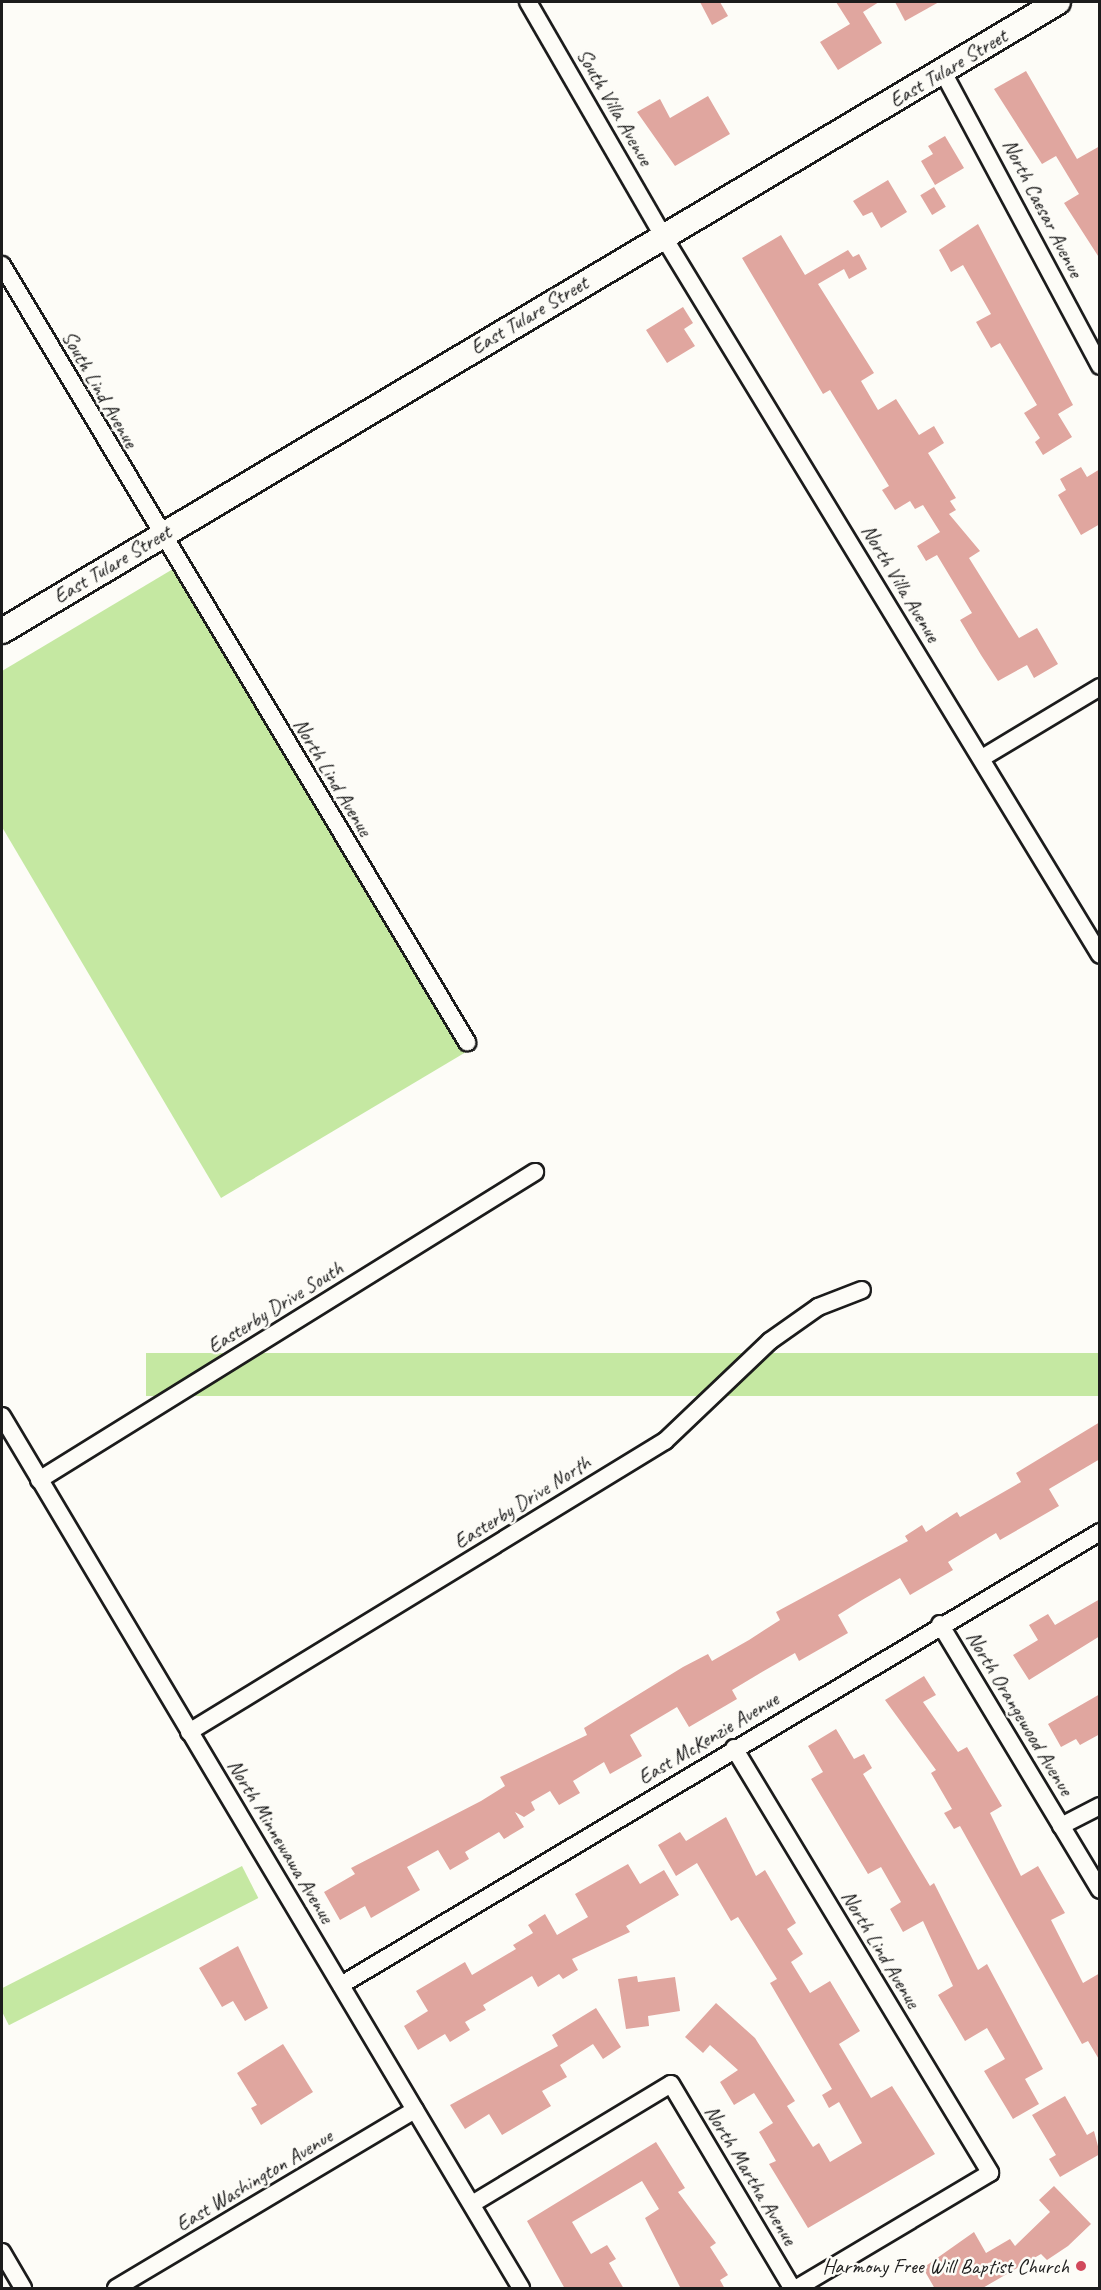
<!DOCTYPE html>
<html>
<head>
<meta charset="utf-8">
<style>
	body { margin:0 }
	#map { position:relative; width:1101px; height:2290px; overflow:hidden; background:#fdfcf7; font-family:Caveat,sans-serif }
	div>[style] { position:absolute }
	.green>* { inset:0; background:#c5e8a2; transform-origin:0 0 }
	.building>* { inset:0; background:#e0a69f; transform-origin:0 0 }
	.roads { filter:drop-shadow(2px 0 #1c1c1c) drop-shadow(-2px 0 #1c1c1c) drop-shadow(0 2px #1c1c1c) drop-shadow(0 -2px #1c1c1c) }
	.minor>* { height:16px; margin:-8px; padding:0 8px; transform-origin:8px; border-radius:8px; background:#fdfcf7 }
	.secondary>* { height:24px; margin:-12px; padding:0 12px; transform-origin:12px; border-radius:12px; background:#fdfcf7 }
	.dots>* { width:16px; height:16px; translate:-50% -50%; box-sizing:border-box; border:3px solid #fdfcf7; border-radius:50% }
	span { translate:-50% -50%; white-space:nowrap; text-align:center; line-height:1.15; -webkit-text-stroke:5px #fdfcf7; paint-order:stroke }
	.street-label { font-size:21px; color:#1c1c1c }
	.poi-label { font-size:21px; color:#1c1c1c }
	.right { translate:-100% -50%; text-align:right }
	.frame { position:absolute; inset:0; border:3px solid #1c1c1c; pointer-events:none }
</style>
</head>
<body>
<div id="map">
	<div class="green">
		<i style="clip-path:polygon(178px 566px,466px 1052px,221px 1198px,2px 827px,2px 671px)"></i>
		<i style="left:1099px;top:1353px;width:43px;height:953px;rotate:90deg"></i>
		<i style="left:242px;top:1866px;width:36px;height:280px;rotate:63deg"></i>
	</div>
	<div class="building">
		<i style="clip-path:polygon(700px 2px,720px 2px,728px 16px,712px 25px)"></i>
		<i style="clip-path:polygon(836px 2px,879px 2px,863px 12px,882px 43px,838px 70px,820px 42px,850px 24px)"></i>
		<i style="clip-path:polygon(895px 2px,939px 2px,905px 21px)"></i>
		<i style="clip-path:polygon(1026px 71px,1077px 159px,1100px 146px,1100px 259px,1064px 203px,1079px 194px,1056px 156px,1042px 164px,994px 89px)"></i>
		<i style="clip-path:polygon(708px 96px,730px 134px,675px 166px,637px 112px,660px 99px,670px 118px)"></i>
		<i style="clip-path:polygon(945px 136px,964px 168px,935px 185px,921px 161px,933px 154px,928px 146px)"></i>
		<i style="clip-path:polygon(888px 180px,907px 212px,881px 228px,872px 212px,863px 216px,853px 201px)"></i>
		<i style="left:934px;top:187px;width:23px;height:16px;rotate:59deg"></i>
		<i style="clip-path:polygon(978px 224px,1073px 405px,1058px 414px,1072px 437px,1043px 455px,1035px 442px,1040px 438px,1024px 413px,1037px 405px,1000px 343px,991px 348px,976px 322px,991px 314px,963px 265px,951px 272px,939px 250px)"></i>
		<i style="clip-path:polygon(781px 235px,805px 275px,848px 250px,853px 257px,859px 254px,867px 269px,849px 279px,844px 269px,818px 284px,874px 373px,861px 381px,878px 410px,896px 399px,919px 435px,934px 426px,944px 443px,928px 453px,956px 498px,950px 501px,956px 510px,949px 514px,980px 551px,969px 558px,1019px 638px,1037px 628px,1058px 664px,1034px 678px,1027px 665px,998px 681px,981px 655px,960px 620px,972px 613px,937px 555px,926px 561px,917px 546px,940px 532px,923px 505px,915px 509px,910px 501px,895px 510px,882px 490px,889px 486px,830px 390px,823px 394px,742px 258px)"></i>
		<i style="clip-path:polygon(683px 307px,693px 323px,684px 329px,695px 346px,667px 363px,646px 330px)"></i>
		<i style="clip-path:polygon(1081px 467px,1087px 477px,1100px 469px,1100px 524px,1081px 535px,1058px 495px,1066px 490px,1060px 479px)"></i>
		<i style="clip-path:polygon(1100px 1422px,1100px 1459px,1049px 1489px,1059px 1506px,1000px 1540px,996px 1533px,948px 1562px,953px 1570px,910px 1595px,900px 1578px,862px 1600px,838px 1615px,848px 1633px,799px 1661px,795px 1653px,762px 1672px,732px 1690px,737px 1699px,689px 1727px,677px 1707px,630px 1735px,642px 1756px,610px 1774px,604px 1762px,573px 1781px,580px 1793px,559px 1805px,550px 1791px,531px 1802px,535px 1810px,524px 1817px,515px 1812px,524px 1827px,504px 1839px,499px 1832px,465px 1852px,469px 1859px,450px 1870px,438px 1850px,407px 1867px,420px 1890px,371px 1918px,365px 1906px,340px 1920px,324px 1892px,355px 1874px,351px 1868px,481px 1801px,505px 1786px,500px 1777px,587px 1735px,584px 1728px,683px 1667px,708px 1654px,712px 1661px,749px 1640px,780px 1620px,776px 1612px,908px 1541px,905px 1536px,922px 1525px,926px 1532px,957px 1512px,960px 1517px,1021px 1482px,1016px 1473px)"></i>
		<i style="clip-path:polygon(1100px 1599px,1100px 1636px,1029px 1680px,1013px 1655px,1038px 1640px,1029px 1625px,1048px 1614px,1055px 1625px)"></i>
		<i style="clip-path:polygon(924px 1676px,936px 1695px,923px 1702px,958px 1752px,967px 1747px,1002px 1806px,990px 1813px,1021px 1876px,1038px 1866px,1065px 1913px,1051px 1920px,1083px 1983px,1100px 1973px,1100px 2061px,1088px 2041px,1082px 2044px,960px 1826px,954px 1829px,944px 1813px,952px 1809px,931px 1773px,936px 1770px,885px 1700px)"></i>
		<i style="clip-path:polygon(1100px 1694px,1100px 1734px,1080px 1745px,1076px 1739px,1061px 1747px,1048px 1724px)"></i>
		<i style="clip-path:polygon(836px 1729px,854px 1759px,864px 1754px,872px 1768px,863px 1774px,930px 1886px,934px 1883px,978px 1970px,987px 1964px,1043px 2069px,1025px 2079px,1039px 2104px,1013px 2119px,984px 2071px,1005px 2059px,987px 2028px,965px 2041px,938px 1995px,953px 1986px,923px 1921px,903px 1932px,890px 1909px,901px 1902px,881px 1867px,868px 1874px,811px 1779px,823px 1772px,808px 1746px)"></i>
		<i style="clip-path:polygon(726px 1817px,756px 1876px,765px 1870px,796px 1923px,787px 1929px,803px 1954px,791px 1962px,810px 1993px,830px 1981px,860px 2031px,839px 2044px,871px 2098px,892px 2086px,935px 2154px,808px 2228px,769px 2164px,776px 2161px,759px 2132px,773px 2123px,754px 2093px,734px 2105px,720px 2082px,738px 2070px,710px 2045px,703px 2053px,685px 2037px,716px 2003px,755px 2038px,795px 2101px,787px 2106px,813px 2147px,819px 2143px,830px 2162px,862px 2143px,839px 2102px,829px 2108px,822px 2095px,832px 2089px,770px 1983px,777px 1979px,738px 1917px,731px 1921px,697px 1863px,676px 1876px,658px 1845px,680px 1832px,686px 1841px)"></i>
		<i style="clip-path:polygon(628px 1864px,640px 1884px,664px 1870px,679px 1895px,626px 1926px,630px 1932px,572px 1959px,578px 1970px,563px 1979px,559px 1974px,538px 1987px,532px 1976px,483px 2005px,486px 2010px,465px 2022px,470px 2030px,450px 2042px,445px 2034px,418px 2050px,404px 2026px,428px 2011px,416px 1991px,465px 1962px,472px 1975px,516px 1949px,513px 1945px,533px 1933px,528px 1925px,545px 1914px,557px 1935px,588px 1917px,575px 1894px)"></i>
		<i style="clip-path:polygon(238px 1946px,268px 2008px,245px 2021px,233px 2001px,222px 2007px,199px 1968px)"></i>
		<i style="clip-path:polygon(637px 1976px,638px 1982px,675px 1977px,680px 2011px,648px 2016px,649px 2026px,626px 2029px,618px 1979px)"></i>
		<i style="clip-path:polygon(596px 2008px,621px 2047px,603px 2059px,593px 2044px,560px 2065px,567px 2077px,542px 2091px,551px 2106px,502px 2135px,489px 2114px,465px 2129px,450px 2105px,558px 2046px,552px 2035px)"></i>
		<i style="clip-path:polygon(283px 2044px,313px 2092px,261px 2125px,251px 2108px,257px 2105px,237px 2073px)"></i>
		<i style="clip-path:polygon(1065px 2096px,1087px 2135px,1094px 2131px,1100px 2154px,1060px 2177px,1049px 2159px,1056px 2155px,1032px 2115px)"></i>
		<i style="clip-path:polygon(656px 2142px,685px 2188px,678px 2192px,716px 2243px,710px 2247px,728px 2275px,720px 2280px,725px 2289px,681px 2289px,645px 2218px,659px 2209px,642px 2181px,572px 2222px,591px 2254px,607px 2245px,616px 2259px,609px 2263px,624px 2289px,565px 2289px,527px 2221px)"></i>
		<i style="clip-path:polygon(1054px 2186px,1091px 2224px,1068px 2246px,1047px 2260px,1041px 2254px,981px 2289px,935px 2289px,923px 2268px,974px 2232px,986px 2253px,1010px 2239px,1015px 2246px,1050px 2212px,1039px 2200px)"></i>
	</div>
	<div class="roads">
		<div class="minor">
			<i style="left:528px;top:2px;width:270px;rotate:60deg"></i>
			<i style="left:663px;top:236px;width:841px;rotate:58.71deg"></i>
			<i style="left:943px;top:72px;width:333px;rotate:61.9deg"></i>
			<i style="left:2px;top:265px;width:906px;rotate:59.1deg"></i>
			<i style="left:982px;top:758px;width:138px;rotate:-31deg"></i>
			<i style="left:2px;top:1416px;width:1015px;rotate:59.24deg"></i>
			<i style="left:39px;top:1480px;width:584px;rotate:-31.84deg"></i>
			<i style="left:940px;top:1624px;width:310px;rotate:59deg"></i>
			<i style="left:189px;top:1732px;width:558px;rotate:-31.44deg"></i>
			<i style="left:665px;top:1441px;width:145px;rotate:-43.6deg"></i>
			<i style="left:770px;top:1341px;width:59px;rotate:-35.3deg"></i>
			<i style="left:818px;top:1307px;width:47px;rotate:-21.1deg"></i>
			<i style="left:734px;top:1748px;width:496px;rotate:58.9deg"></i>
			<i style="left:990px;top:2173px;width:225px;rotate:149.2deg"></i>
			<i style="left:1061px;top:1826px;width:44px;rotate:-27.1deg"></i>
			<i style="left:341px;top:1985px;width:884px;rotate:-30.83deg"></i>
			<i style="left:472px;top:2204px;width:232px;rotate:-31.1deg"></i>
			<i style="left:671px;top:2084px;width:237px;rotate:59.3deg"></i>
			<i style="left:2px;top:2252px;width:42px;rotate:59.7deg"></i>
			<i style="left:116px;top:2288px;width:348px;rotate:-30.8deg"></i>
		</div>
		<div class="secondary">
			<i style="left:2px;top:631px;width:1229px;rotate:-30.78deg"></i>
		</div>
	</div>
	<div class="dots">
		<i style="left:1081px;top:2266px;background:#d1495b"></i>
	</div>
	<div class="street-label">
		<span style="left:948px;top:68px;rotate:-31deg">East Tulare Street</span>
		<span style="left:615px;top:107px;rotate:60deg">South Villa Avenue</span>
		<span style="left:1043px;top:208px;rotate:63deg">North Caesar Avenue</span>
		<span style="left:529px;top:315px;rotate:-31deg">East Tulare Street</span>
		<span style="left:100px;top:389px;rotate:60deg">South Lind Avenue</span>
		<span style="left:112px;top:564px;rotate:-31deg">East Tulare Street</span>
		<span style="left:901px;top:583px;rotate:59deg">North Villa Avenue</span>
		<span style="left:333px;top:777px;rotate:59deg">North Lind Avenue</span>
		<span style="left:275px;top:1307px;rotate:-32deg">Easterby Drive South</span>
		<span style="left:522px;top:1502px;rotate:-32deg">Easterby Drive North</span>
		<span style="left:1020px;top:1713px;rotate:59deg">North Orangewood Avenue</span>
		<span style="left:708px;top:1738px;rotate:-31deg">East McKenzie Avenue</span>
		<span style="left:281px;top:1841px;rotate:59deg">North Minnewawa Avenue</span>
		<span style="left:881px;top:1949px;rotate:59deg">North Lind Avenue</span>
		<span style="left:751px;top:2175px;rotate:59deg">North Martha Avenue</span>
		<span style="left:254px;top:2180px;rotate:-31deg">East Washington Avenue</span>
	</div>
	<div class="poi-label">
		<span class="right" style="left:1069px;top:2266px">Harmony Free Will Baptist Church</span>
	</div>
	<div class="frame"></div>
</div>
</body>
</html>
